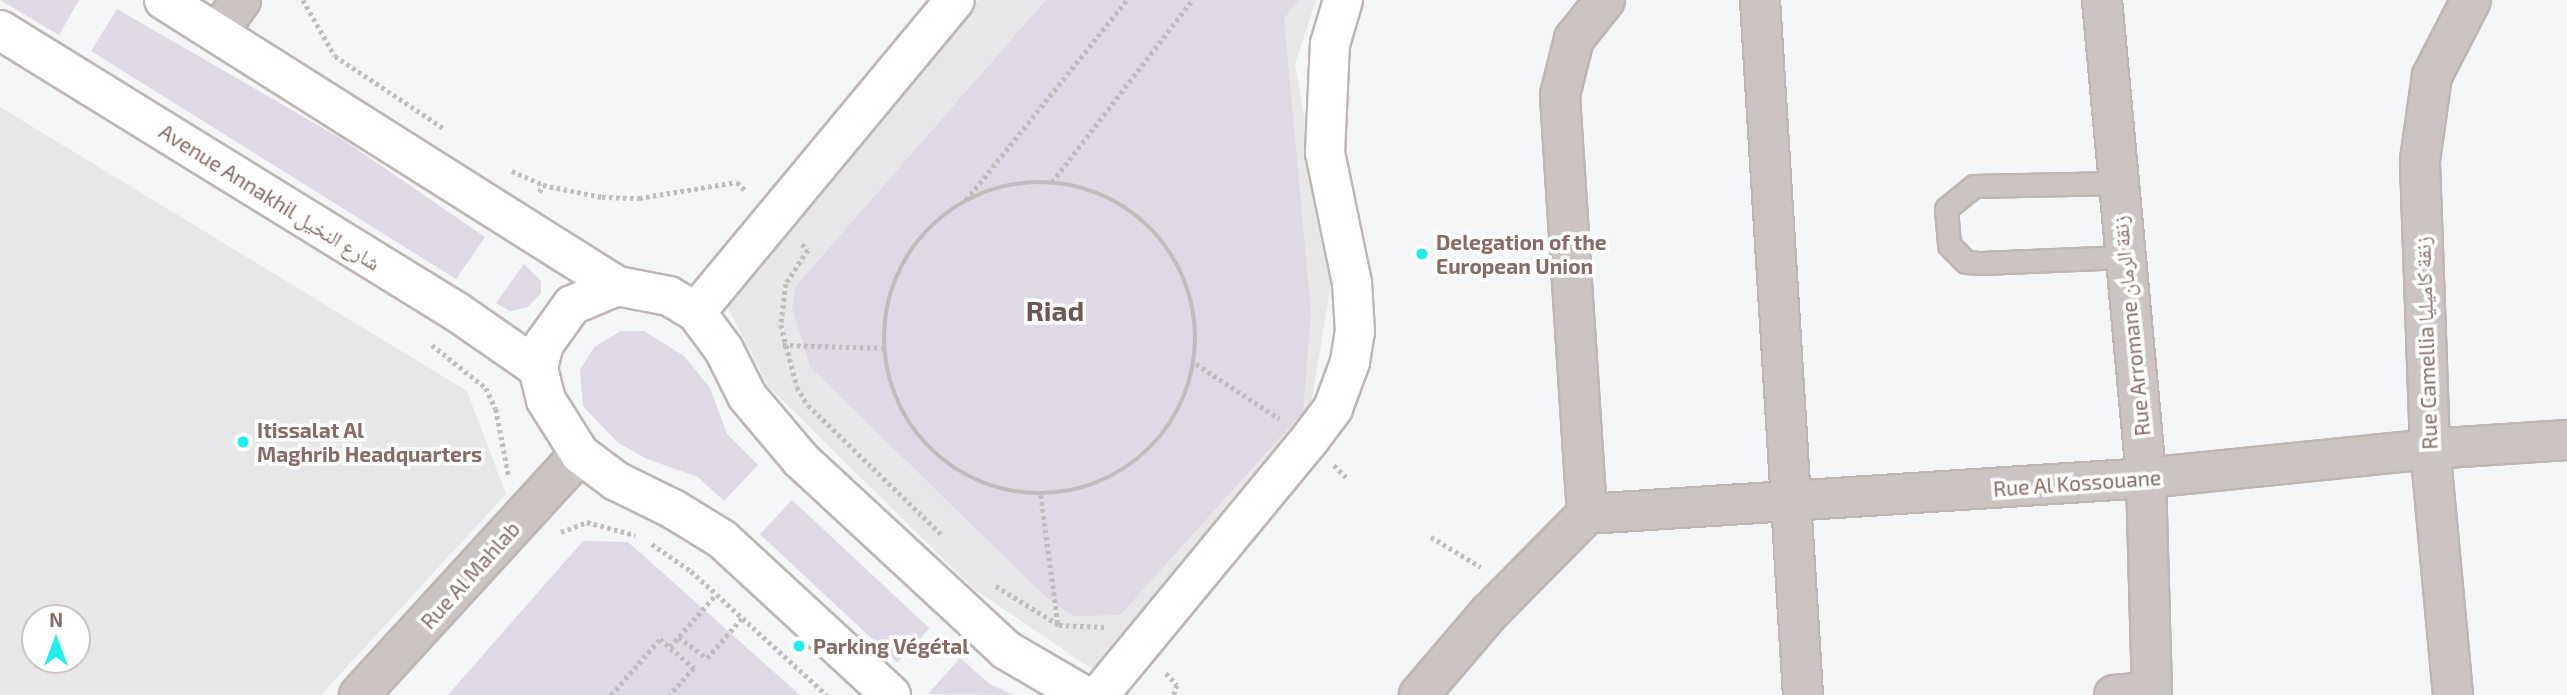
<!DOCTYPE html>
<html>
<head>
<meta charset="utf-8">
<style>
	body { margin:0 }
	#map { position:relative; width:2567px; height:695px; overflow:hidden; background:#f4f5f7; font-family:"Exo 2","Noto Naskh Arabic",sans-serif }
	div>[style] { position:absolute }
	.built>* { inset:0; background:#e7e6e8 }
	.green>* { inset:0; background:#ded9e4; transform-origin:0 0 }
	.path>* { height:4.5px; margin-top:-2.25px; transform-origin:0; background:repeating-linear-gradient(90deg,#c2bdbc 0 3.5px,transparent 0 7px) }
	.path>.ring { margin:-2.25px; padding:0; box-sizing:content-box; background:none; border:4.5px solid #c2bdbc; border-radius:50% }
	.roads { filter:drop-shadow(2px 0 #bfb6b4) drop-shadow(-2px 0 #bfb6b4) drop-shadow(0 2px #bfb6b4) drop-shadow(0 -2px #bfb6b4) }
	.lane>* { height:21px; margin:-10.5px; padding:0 10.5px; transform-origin:10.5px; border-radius:10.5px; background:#cbc4c2 }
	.street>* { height:38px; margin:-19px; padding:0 19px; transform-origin:19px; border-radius:19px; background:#cbc4c2 }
	.secondary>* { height:38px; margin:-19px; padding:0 19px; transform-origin:19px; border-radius:19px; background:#fff }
	.primary>* { height:38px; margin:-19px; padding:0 19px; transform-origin:19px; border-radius:19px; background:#fff }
	.dots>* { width:19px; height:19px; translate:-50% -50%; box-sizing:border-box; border:4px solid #fff; border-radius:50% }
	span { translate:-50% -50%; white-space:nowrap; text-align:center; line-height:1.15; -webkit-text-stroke:7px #fff; paint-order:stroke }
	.street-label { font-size:21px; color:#876b64 }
	.poi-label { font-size:21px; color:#876b64; font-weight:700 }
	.left { translate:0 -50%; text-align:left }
	.district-label { font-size:28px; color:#6c5852; font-weight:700 }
	.north { position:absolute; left:21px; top:604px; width:70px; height:70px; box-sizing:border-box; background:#fff; border:2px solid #cfc4c1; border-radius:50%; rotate:0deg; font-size:19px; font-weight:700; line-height:28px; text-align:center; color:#876b64 }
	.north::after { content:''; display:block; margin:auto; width:24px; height:32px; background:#1bf0f0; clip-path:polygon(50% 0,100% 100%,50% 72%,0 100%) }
</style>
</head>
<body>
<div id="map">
	<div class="built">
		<i style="clip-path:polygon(979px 0,1316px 0,1295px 64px,1332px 278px,1310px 411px,1095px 671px,974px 589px,767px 385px,724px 300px)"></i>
		<i style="clip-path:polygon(evenodd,0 107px,467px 391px,506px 494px,321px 695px,0 695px,0 107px,35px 618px,77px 618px,77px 660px,35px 660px,35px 618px)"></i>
	</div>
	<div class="green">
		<i style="clip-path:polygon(0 0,79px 0,59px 35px)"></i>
		<i style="clip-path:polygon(1046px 0,1299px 0,1284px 18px,1311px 313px,1303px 412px,1120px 615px,1073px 616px,1047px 598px,810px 367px,792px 307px,796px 286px)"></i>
		<i style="clip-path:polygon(117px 9px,342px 139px,485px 237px,456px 279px,91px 51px)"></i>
		<i style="clip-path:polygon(524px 264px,541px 281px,541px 293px,528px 307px,510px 311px,496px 303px)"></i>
		<i style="clip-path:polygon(621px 331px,644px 331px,684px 356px,710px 388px,727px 434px,758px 465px,724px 501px,698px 477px,647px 459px,617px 442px,583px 406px,580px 370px,594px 347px)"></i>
		<i style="left:792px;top:500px;width:188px;height:47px;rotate:43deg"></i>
		<i style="clip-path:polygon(583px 541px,628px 542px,800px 695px,448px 695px)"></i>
		<i style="clip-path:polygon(960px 658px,991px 685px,1014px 695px,928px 694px)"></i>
	</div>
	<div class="path">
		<i style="left:303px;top:0;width:64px;rotate:60.3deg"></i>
		<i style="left:335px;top:56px;width:132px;rotate:33.6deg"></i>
		<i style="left:512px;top:171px;width:34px;rotate:24deg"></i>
		<i style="left:1052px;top:182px;width:230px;rotate:-52.4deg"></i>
		<i class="ring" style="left:884px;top:182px;width:307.5px;height:307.5px"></i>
		<i style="left:539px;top:192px;width:8px;rotate:-60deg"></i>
		<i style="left:543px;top:185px;width:60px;rotate:11.5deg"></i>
		<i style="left:602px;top:197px;width:37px;rotate:2deg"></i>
		<i style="left:639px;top:198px;width:99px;rotate:-9.3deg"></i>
		<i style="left:737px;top:182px;width:14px;rotate:45deg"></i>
		<i style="left:966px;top:200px;width:257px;rotate:-51.2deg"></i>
		<i style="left:802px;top:244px;width:8px;rotate:45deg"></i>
		<i style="left:808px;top:250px;width:40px;rotate:122.9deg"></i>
		<i style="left:786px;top:284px;width:41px;rotate:97deg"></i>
		<i style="left:781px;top:325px;width:64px;rotate:75.5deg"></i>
		<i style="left:797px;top:387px;width:21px;rotate:59deg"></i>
		<i style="left:808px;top:405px;width:185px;rotate:44.1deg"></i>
		<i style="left:432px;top:345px;width:69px;rotate:38.5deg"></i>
		<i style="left:486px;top:388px;width:23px;rotate:65deg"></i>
		<i style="left:496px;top:409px;width:70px;rotate:79.3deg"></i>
		<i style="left:783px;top:345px;width:100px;rotate:1.7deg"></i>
		<i style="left:1196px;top:364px;width:100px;rotate:33.2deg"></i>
		<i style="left:1334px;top:465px;width:18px;rotate:45deg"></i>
		<i style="left:1041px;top:495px;width:131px;rotate:82.5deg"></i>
		<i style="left:561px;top:532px;width:28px;rotate:-21deg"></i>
		<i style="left:587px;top:522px;width:50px;rotate:15.2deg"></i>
		<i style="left:1431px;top:537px;width:58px;rotate:31deg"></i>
		<i style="left:652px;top:544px;width:47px;rotate:34.7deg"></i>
		<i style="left:691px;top:571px;width:184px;rotate:42.4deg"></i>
		<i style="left:996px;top:586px;width:74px;rotate:31.8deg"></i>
		<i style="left:1059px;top:625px;width:45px;rotate:2.5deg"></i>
		<i style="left:679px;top:637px;width:35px;rotate:37deg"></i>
		<i style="left:707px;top:658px;width:53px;rotate:-48.8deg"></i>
		<i style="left:670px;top:647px;width:70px;rotate:-49deg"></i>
		<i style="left:1166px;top:673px;width:16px;rotate:47deg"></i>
		<i style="left:1177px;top:685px;width:10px;rotate:107deg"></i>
		<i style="left:611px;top:695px;width:74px;rotate:-48.8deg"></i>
		<i style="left:660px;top:639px;width:45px;rotate:40.5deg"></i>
		<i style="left:694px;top:668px;width:36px;rotate:132deg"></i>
	</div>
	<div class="roads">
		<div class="lane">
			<i style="left:2118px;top:183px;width:144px;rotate:178.8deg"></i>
			<i style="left:1974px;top:186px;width:36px;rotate:141deg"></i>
			<i style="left:1946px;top:209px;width:36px;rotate:85deg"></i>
			<i style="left:1949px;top:245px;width:24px;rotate:45deg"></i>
			<i style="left:1966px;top:262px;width:16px;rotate:4deg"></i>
			<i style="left:1982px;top:263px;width:142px;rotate:-2.4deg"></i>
		</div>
		<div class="street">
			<i style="left:1760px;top:0;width:696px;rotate:86.46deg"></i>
			<i style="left:2102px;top:0;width:480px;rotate:84.7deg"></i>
			<i style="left:2146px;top:478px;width:217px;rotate:88.4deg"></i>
			<i style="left:218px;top:32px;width:39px;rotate:-54deg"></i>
			<i style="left:1587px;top:514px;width:560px;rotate:-3.68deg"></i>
			<i style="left:2146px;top:478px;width:285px;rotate:-5.8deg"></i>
			<i style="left:2430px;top:449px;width:137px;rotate:-3.8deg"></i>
			<i style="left:359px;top:695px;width:327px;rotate:-47.5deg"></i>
			<i style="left:1419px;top:695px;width:108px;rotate:-49.5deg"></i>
			<i style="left:1489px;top:613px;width:139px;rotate:-45.3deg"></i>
			<i style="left:1587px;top:514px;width:420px;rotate:-93.7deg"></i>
			<i style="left:1560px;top:95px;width:58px;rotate:-76deg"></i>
			<i style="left:1574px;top:39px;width:50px;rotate:-51.5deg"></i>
			<i style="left:2114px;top:695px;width:38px;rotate:-5deg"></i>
			<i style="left:2453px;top:695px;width:247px;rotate:-95.3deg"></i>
			<i style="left:2430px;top:449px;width:289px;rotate:-92deg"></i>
			<i style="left:2420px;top:160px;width:85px;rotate:-81.9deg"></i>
			<i style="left:2432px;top:76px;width:85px;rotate:-62.8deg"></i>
		</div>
		<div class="secondary">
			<i style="left:696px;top:312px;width:405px;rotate:-50.3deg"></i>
			<i style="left:1099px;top:695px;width:332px;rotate:-50.5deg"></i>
			<i style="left:1310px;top:439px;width:39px;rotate:-53deg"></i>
			<i style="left:1333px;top:408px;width:49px;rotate:-69.7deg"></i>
			<i style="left:1350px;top:362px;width:30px;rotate:-81deg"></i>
			<i style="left:1355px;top:332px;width:49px;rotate:-93.5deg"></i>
			<i style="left:1352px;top:283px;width:133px;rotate:-101.7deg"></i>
			<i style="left:1325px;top:153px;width:109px;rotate:-87.4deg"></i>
			<i style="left:1330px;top:44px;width:46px;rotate:-73.5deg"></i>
		</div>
		<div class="primary">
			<i style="left:164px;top:0;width:536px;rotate:32.27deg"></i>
			<i style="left:0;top:30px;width:537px;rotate:31.68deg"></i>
			<i style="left:457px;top:312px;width:98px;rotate:34.7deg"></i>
			<i style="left:891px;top:695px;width:230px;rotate:-137.3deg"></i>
			<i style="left:722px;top:539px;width:57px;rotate:-148.5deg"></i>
			<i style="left:673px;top:509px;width:64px;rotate:-153.8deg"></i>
			<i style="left:616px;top:481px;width:45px;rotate:-143.1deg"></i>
			<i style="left:580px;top:454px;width:64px;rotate:-122.2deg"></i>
			<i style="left:546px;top:400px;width:33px;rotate:-104deg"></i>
			<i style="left:538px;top:368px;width:25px;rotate:-76deg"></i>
			<i style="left:544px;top:344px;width:48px;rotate:-54.3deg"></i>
			<i style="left:572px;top:305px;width:49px;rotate:-22.9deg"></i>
			<i style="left:617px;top:286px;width:53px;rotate:10.9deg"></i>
			<i style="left:669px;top:296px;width:31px;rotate:31deg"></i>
			<i style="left:696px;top:312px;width:47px;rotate:53.6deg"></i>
			<i style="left:724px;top:350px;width:51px;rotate:63.4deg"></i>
			<i style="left:747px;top:396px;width:84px;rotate:49.8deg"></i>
			<i style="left:801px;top:460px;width:280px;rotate:42.8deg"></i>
			<i style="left:1006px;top:650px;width:89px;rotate:30.3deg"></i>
		</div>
	</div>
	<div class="dots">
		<i style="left:1422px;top:254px;background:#1bf0f0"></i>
		<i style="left:243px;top:442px;background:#1bf0f0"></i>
		<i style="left:799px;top:646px;background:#1bf0f0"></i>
	</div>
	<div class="street-label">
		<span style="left:270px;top:197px;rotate:32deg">Avenue Annakhil شارع النخيل</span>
		<span style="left:2131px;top:326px;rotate:-96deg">Rue Arromane زنقة الرمان</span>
		<span style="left:2426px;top:343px;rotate:-92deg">Rue Camellia زنقة كاميليا</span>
		<span style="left:2077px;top:483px;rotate:-4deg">Rue Al Kossouane</span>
		<span style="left:470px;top:575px;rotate:-48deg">Rue Al Mahlab</span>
	</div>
	<div class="poi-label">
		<span class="left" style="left:1436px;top:254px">Delegation of the<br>European Union</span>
		<span class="left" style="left:257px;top:442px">Itissalat Al<br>Maghrib Headquarters</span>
		<span class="left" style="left:813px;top:646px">Parking Végétal</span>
	</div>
	<div class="district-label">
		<span style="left:1055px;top:310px">Riad</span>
	</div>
	<div class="north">N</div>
</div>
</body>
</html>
